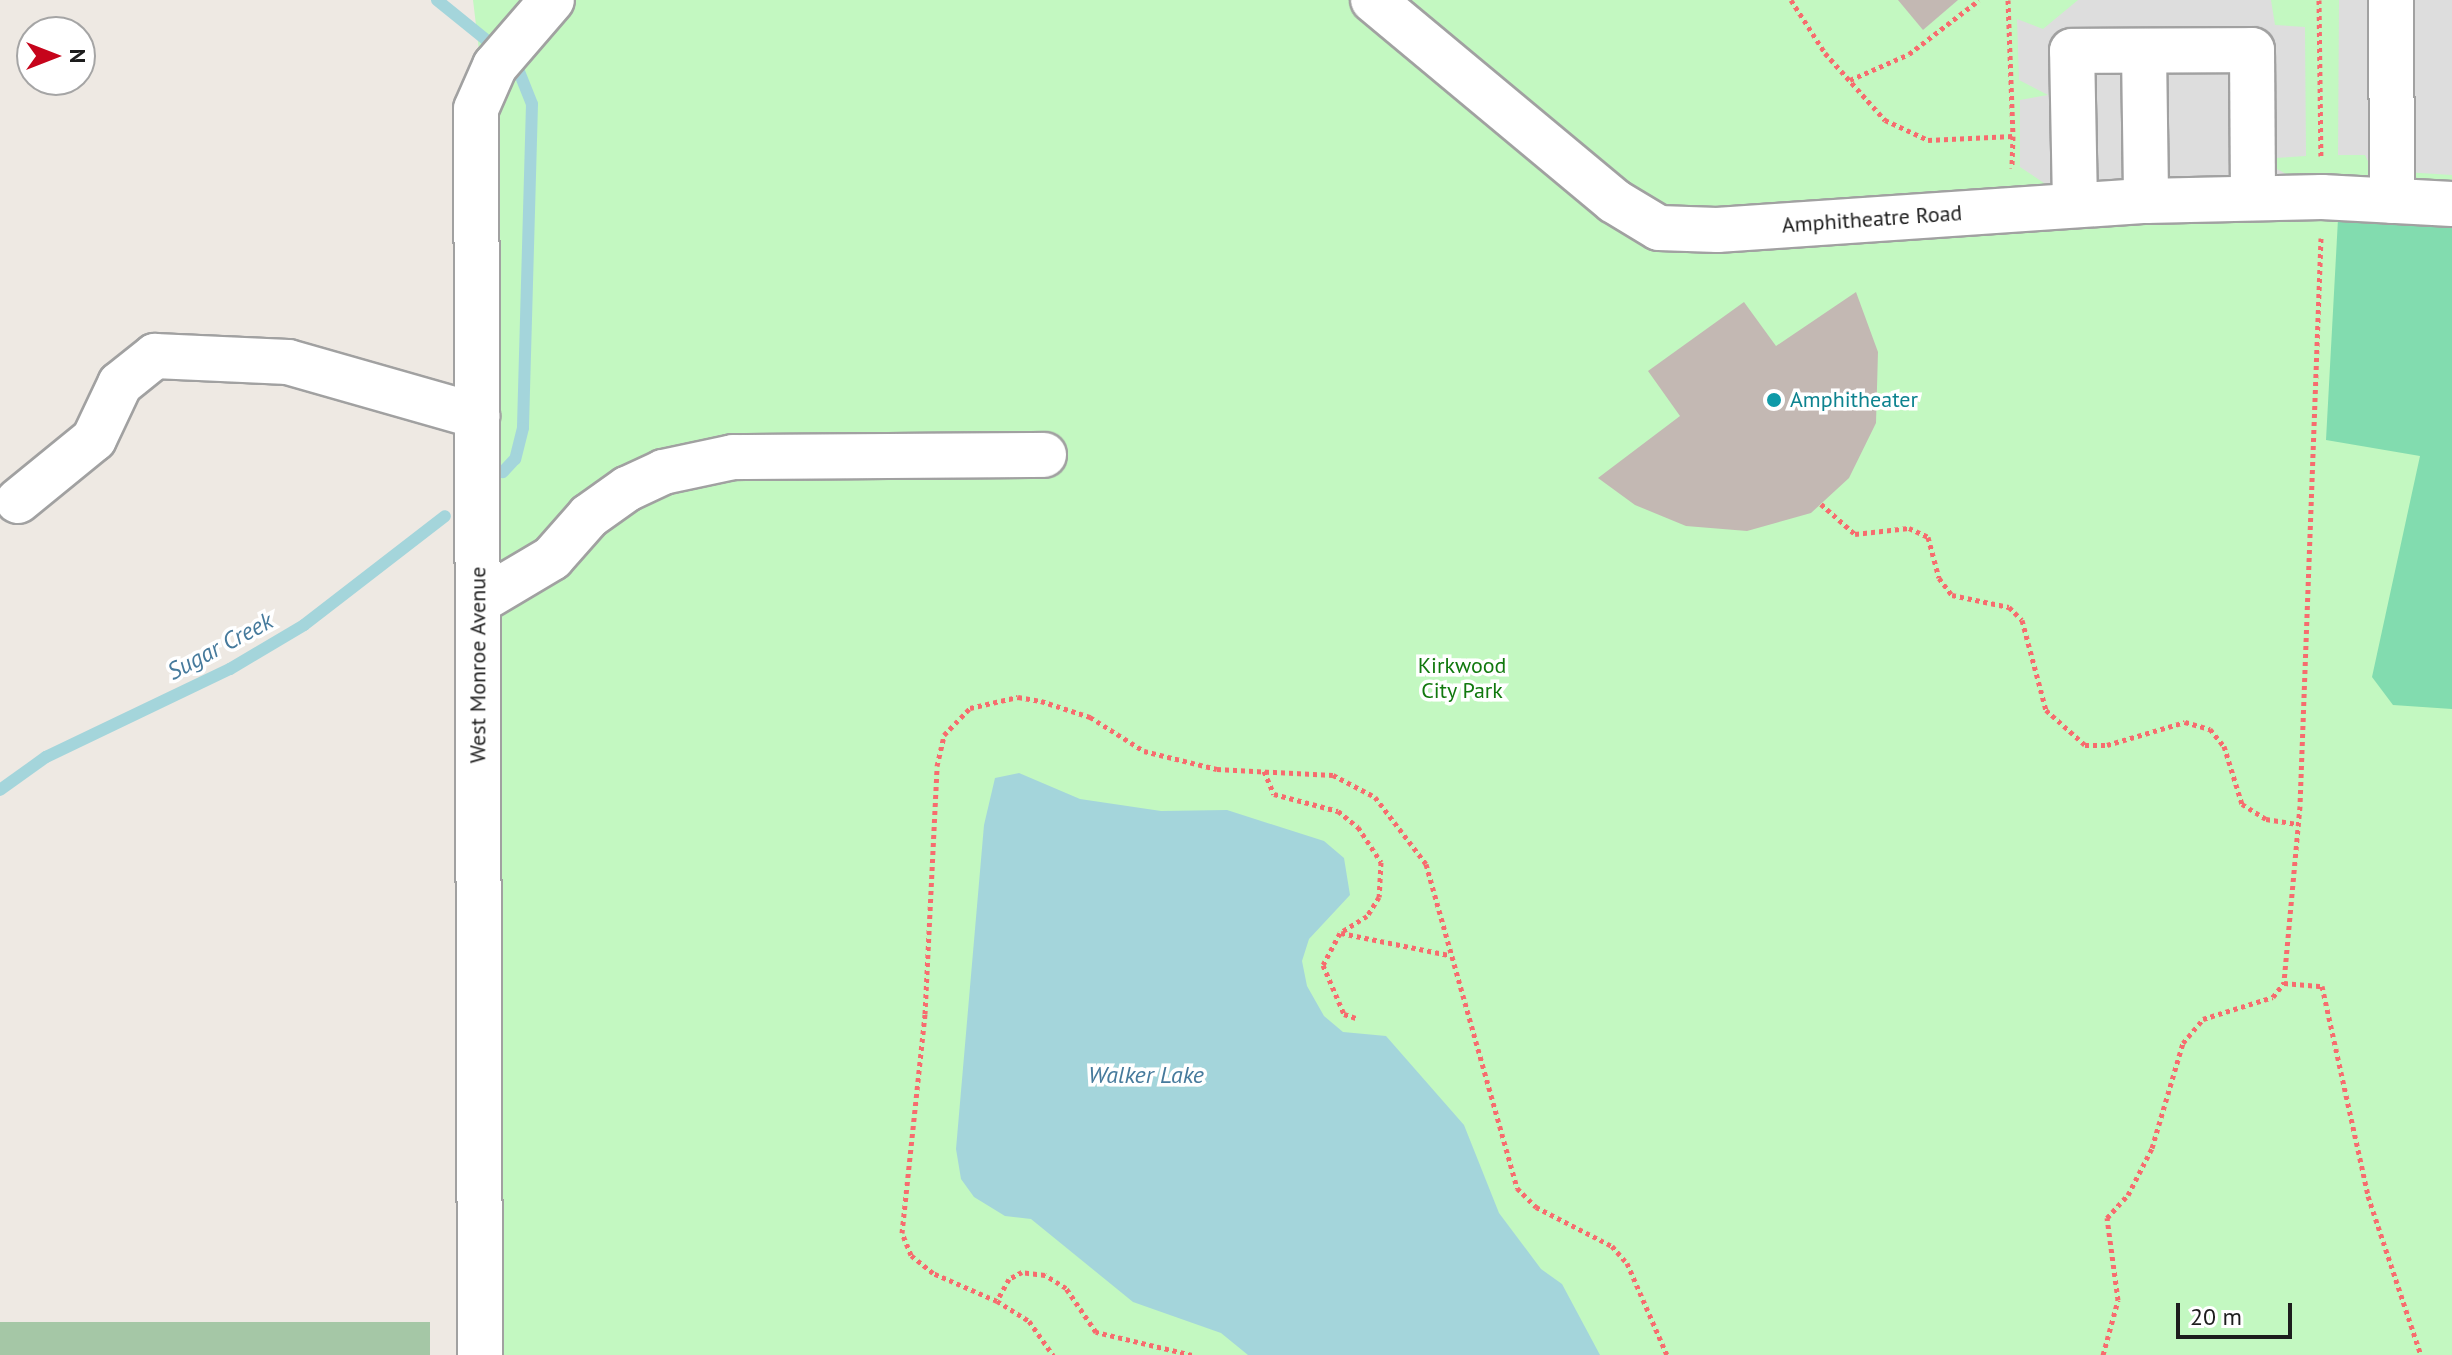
<!DOCTYPE html>
<html>
<head>
<meta charset="utf-8">
<style>
	body { margin:0 }
	#map { position:relative; width:2452px; height:1355px; overflow:hidden; background:#eee9e3; font-family:"PT Sans",sans-serif }
	div>[style] { position:absolute }
	.cemetery>* { inset:0; background:#a5c7a6; transform-origin:0 0 }
	.park>* { inset:0; background:#c3f8c1 }
	.pitch>* { inset:0; background:#82dcaf }
	.parking>* { inset:0; background:#ddd }
	.water>* { inset:0; background:#a4d5db }
	.stream>* { height:12px; margin:-6px; padding:0 6px; transform-origin:6px; border-radius:6px; background:#a4d5db }
	.building>* { inset:0; background:#c3b8b3 }
	.path>* { height:5px; margin-top:-2.5px; transform-origin:0; background:repeating-linear-gradient(90deg,#f76c6e 0 4px,transparent 0 8px) }
	.roads { filter:drop-shadow(2px 0 #a1a1a1) drop-shadow(-2px 0 #a1a1a1) drop-shadow(0 2px #a1a1a1) drop-shadow(0 -2px #a1a1a1) }
	.minor>* { height:44px; margin:-22px; padding:0 22px; transform-origin:22px; border-radius:22px; background:#fff }
	.dots>* { width:22px; height:22px; translate:-50% -50%; box-sizing:border-box; border:4px solid #fff; border-radius:50% }
	span { translate:-50% -50%; white-space:nowrap; text-align:center; line-height:1.15; -webkit-text-stroke:7px #fff; paint-order:stroke }
	.street-label { font-size:22px; color:#1d1d1d }
	.culture-label { font-size:22px; color:#0d838f }
	.left { translate:0 -50%; text-align:left }
	.park-label { font-size:22px; color:#11790e }
	.water-label { font-size:24px; color:#467a9c; font-style:italic }
	.north { position:absolute; left:16px; top:16px; width:80px; height:80px; box-sizing:border-box; background:#fff; border:2px solid #a5a5a5; border-radius:50%; rotate:90deg; font-size:22px; font-weight:700; line-height:32px; text-align:center; color:#1d1d1d }
	.north::after { content:''; display:block; margin:auto; width:28px; height:36px; background:#c6041b; clip-path:polygon(50% 0,100% 100%,50% 72%,0 100%) }
	.scale { position:absolute; left:2176px; top:1303px; width:116px; height:36px; box-sizing:border-box; border:4px solid #1d1d1d; border-top:0; padding-left:10px; font-size:24px; line-height:28px; white-space:nowrap; color:#1d1d1d; -webkit-text-stroke:6px #fff; paint-order:stroke }
</style>
</head>
<body>
<div id="map">
	<div class="cemetery">
		<i style="left:430px;top:1322px;width:33px;height:430px;rotate:90deg"></i>
	</div>
	<div class="park">
		<i style="clip-path:polygon(473px 0,2452px 0,2452px 1355px,498px 1355px,489px 134px)"></i>
	</div>
	<div class="pitch">
		<i style="clip-path:polygon(2338px 219px,2452px 226px,2452px 709px,2393px 705px,2372px 677px,2420px 456px,2326px 440px)"></i>
	</div>
	<div class="parking">
		<i style="clip-path:polygon(2078px 0,2271px 0,2275px 25px,2305px 27px,2306px 156px,2275px 158px,2277px 169px,2290px 176px,2050px 187px,2020px 167px,2020px 100px,2048px 95px,2019px 80px,2017px 19px,2043px 29px)"></i>
		<i style="clip-path:polygon(2339px 0,2452px 0,2452px 175px,2372px 170px,2365px 155px,2338px 155px)"></i>
	</div>
	<div class="water">
		<i style="clip-path:polygon(1019px 773px,1080px 799px,1161px 811px,1227px 810px,1324px 841px,1344px 858px,1350px 895px,1309px 939px,1302px 961px,1307px 986px,1324px 1016px,1343px 1032px,1386px 1036px,1464px 1125px,1499px 1213px,1541px 1269px,1562px 1284px,1600px 1355px,1248px 1355px,1221px 1333px,1133px 1302px,1031px 1219px,1005px 1216px,974px 1197px,961px 1179px,956px 1149px,984px 825px,995px 778px)"></i>
	</div>
	<div class="stream">
		<i style="left:437px;top:0;width:102px;rotate:39deg"></i>
		<i style="left:516px;top:64px;width:43px;rotate:68.2deg"></i>
		<i style="left:532px;top:104px;width:324px;rotate:91.6deg"></i>
		<i style="left:523px;top:428px;width:32px;rotate:104deg"></i>
		<i style="left:515px;top:459px;width:18px;rotate:133deg"></i>
		<i style="left:0;top:790px;width:57px;rotate:-35.7deg"></i>
		<i style="left:46px;top:757px;width:204px;rotate:-25.6deg"></i>
		<i style="left:230px;top:669px;width:86px;rotate:-30.7deg"></i>
		<i style="left:304px;top:625px;width:178px;rotate:-37.7deg"></i>
	</div>
	<div class="building">
		<i style="clip-path:polygon(1898px 0,1958px 0,1923px 30px)"></i>
		<i style="clip-path:polygon(1856px 292px,1878px 352px,1876px 423px,1849px 478px,1811px 513px,1747px 531px,1686px 526px,1635px 505px,1598px 478px,1680px 416px,1648px 371px,1744px 302px,1776px 346px)"></i>
	</div>
	<div class="path">
		<i style="left:1791px;top:0;width:63px;rotate:57.3deg"></i>
		<i style="left:1825px;top:53px;width:90px;rotate:48.2deg"></i>
		<i style="left:1885px;top:120px;width:47px;rotate:24.9deg"></i>
		<i style="left:1928px;top:140px;width:85px;rotate:-2.7deg"></i>
		<i style="left:2013px;top:136px;width:32px;rotate:92deg"></i>
		<i style="left:2008px;top:0;width:136px;rotate:87.9deg"></i>
		<i style="left:2319px;top:0;width:156px;rotate:89.3deg"></i>
		<i style="left:1850px;top:80px;width:64px;rotate:-23.8deg"></i>
		<i style="left:1909px;top:54px;width:88px;rotate:-37.6deg"></i>
		<i style="left:2321px;top:238px;width:568px;rotate:92.12deg"></i>
		<i style="left:2300px;top:806px;width:178px;rotate:95.2deg"></i>
		<i style="left:2284px;top:983px;width:38px;rotate:5deg"></i>
		<i style="left:2322px;top:986px;width:215px;rotate:77.6deg"></i>
		<i style="left:2368px;top:1196px;width:168px;rotate:71.6deg"></i>
		<i style="left:1821px;top:504px;width:45px;rotate:41.4deg"></i>
		<i style="left:1855px;top:534px;width:54px;rotate:-6.3deg"></i>
		<i style="left:1909px;top:528px;width:21px;rotate:25deg"></i>
		<i style="left:1928px;top:537px;width:42px;rotate:75deg"></i>
		<i style="left:1939px;top:578px;width:21px;rotate:53deg"></i>
		<i style="left:1952px;top:595px;width:58px;rotate:11.9deg"></i>
		<i style="left:2009px;top:607px;width:18px;rotate:45deg"></i>
		<i style="left:2022px;top:620px;width:93px;rotate:75.1deg"></i>
		<i style="left:2046px;top:710px;width:52px;rotate:41.9deg"></i>
		<i style="left:2085px;top:745px;width:22px"></i>
		<i style="left:2107px;top:745px;width:81px;rotate:-16.4deg"></i>
		<i style="left:2185px;top:722px;width:26px;rotate:16deg"></i>
		<i style="left:2210px;top:729px;width:22px;rotate:51deg"></i>
		<i style="left:2224px;top:746px;width:61px;rotate:72.8deg"></i>
		<i style="left:2242px;top:804px;width:28px;rotate:32deg"></i>
		<i style="left:2266px;top:819px;width:32px;rotate:9deg"></i>
		<i style="left:1264px;top:771px;width:25px;rotate:67deg"></i>
		<i style="left:1274px;top:794px;width:66px;rotate:14.9deg"></i>
		<i style="left:1338px;top:811px;width:26px;rotate:39deg"></i>
		<i style="left:1358px;top:827px;width:42px;rotate:56.7deg"></i>
		<i style="left:1381px;top:862px;width:35px;rotate:93deg"></i>
		<i style="left:1379px;top:897px;width:22px;rotate:122deg"></i>
		<i style="left:1367px;top:916px;width:32px;rotate:148deg"></i>
		<i style="left:1340px;top:933px;width:36px;rotate:118deg"></i>
		<i style="left:1323px;top:965px;width:53px;rotate:66.8deg"></i>
		<i style="left:1344px;top:1014px;width:13px;rotate:18deg"></i>
		<i style="left:1341px;top:933px;width:110px;rotate:11.5deg"></i>
		<i style="left:997px;top:1301px;width:38px;rotate:32deg"></i>
		<i style="left:1029px;top:1321px;width:42px;rotate:54.8deg"></i>
		<i style="left:1192px;top:1355px;width:99px;rotate:-166.5deg"></i>
		<i style="left:1096px;top:1332px;width:53px;rotate:-124.3deg"></i>
		<i style="left:1066px;top:1288px;width:25px;rotate:-148deg"></i>
		<i style="left:1045px;top:1275px;width:23px;rotate:-173deg"></i>
		<i style="left:1022px;top:1272px;width:15px;rotate:152deg"></i>
		<i style="left:1009px;top:1279px;width:25px;rotate:119deg"></i>
		<i style="left:997px;top:1301px;width:70px;rotate:-156.4deg"></i>
		<i style="left:933px;top:1273px;width:28px;rotate:-141deg"></i>
		<i style="left:911px;top:1255px;width:24px;rotate:-112deg"></i>
		<i style="left:902px;top:1233px;width:220px;rotate:-84deg"></i>
		<i style="left:925px;top:1014px;width:248px;rotate:-87.2deg"></i>
		<i style="left:937px;top:766px;width:32px;rotate:-77deg"></i>
		<i style="left:944px;top:735px;width:37px;rotate:-46deg"></i>
		<i style="left:970px;top:708px;width:49px;rotate:-12.9deg"></i>
		<i style="left:1018px;top:697px;width:23px;rotate:10deg"></i>
		<i style="left:1041px;top:701px;width:52px;rotate:18.1deg"></i>
		<i style="left:1090px;top:717px;width:64px;rotate:32.2deg"></i>
		<i style="left:1144px;top:751px;width:75px;rotate:13.9deg"></i>
		<i style="left:1217px;top:769px;width:116px;rotate:3deg"></i>
		<i style="left:1333px;top:775px;width:47px;rotate:27.6deg"></i>
		<i style="left:1375px;top:797px;width:84px;rotate:52.7deg"></i>
		<i style="left:1426px;top:864px;width:337px;rotate:74.3deg"></i>
		<i style="left:1517px;top:1188px;width:27px;rotate:45deg"></i>
		<i style="left:1536px;top:1207px;width:85px;rotate:27.2deg"></i>
		<i style="left:1612px;top:1246px;width:23px;rotate:49deg"></i>
		<i style="left:1627px;top:1263px;width:100px;rotate:66.5deg"></i>
		<i style="left:2103px;top:1355px;width:57px;rotate:-74.7deg"></i>
		<i style="left:2118px;top:1300px;width:83px;rotate:-97.6deg"></i>
		<i style="left:2107px;top:1218px;width:31px;rotate:-48deg"></i>
		<i style="left:2128px;top:1195px;width:53px;rotate:-62.9deg"></i>
		<i style="left:2152px;top:1148px;width:109px;rotate:-73.6deg"></i>
		<i style="left:2183px;top:1043px;width:31px;rotate:-50deg"></i>
		<i style="left:2203px;top:1019px;width:73px;rotate:-17.4deg"></i>
		<i style="left:2273px;top:997px;width:18px;rotate:-52deg"></i>
	</div>
	<div class="roads">
		<div class="minor">
			<i style="left:1373px;top:0;width:314px;rotate:39.8deg"></i>
			<i style="left:1614px;top:201px;width:52px;rotate:31deg"></i>
			<i style="left:1659px;top:228px;width:58px;rotate:2deg"></i>
			<i style="left:1717px;top:230px;width:430px;rotate:-3.9deg"></i>
			<i style="left:2146px;top:201px;width:176px;rotate:-1.3deg"></i>
			<i style="left:2322px;top:197px;width:130px;rotate:3.1deg"></i>
			<i style="left:2391px;top:0;width:201px;rotate:89.7deg"></i>
			<i style="left:2144px;top:51px;width:150px;rotate:89.2deg"></i>
			<i style="left:2075px;top:204px;width:153px;rotate:-91.1deg"></i>
			<i style="left:2072px;top:51px;width:180px;rotate:-0.3deg"></i>
			<i style="left:2252px;top:50px;width:148px;rotate:89.6deg"></i>
			<i style="left:18px;top:501px;width:98px;rotate:-39.2deg"></i>
			<i style="left:94px;top:439px;width:61px;rotate:-64.7deg"></i>
			<i style="left:120px;top:384px;width:45px;rotate:-38.7deg"></i>
			<i style="left:155px;top:356px;width:133px;rotate:2.6deg"></i>
			<i style="left:288px;top:362px;width:197px;rotate:15.9deg"></i>
			<i style="left:478px;top:602px;width:86px;rotate:-30.7deg"></i>
			<i style="left:552px;top:558px;width:56px;rotate:-48.6deg"></i>
			<i style="left:589px;top:516px;width:47px;rotate:-35.4deg"></i>
			<i style="left:627px;top:489px;width:40px;rotate:-25deg"></i>
			<i style="left:663px;top:472px;width:72px;rotate:-12.1deg"></i>
			<i style="left:733px;top:457px;width:311px;rotate:-0.4deg"></i>
			<i style="left:480px;top:1355px;width:1246px;rotate:-90.18deg"></i>
			<i style="left:476px;top:109px;width:47px;rotate:-66.2deg"></i>
			<i style="left:495px;top:66px;width:87px;rotate:-49.2deg"></i>
		</div>
	</div>
	<div class="dots">
		<i style="left:1774px;top:400px;background:#0f9aa8"></i>
	</div>
	<div class="street-label">
		<span style="left:1872px;top:219px;rotate:-4deg">Amphitheatre Road</span>
		<span style="left:478px;top:665px;rotate:-90deg">West Monroe Avenue</span>
	</div>
	<div class="culture-label">
		<span class="left" style="left:1790px;top:400px">Amphitheater</span>
	</div>
	<div class="park-label">
		<span style="left:1462px;top:678px">Kirkwood<br>City Park</span>
	</div>
	<div class="water-label">
		<span style="left:220px;top:646px;rotate:-28deg">Sugar Creek</span>
		<span style="left:1146px;top:1075px">Walker Lake</span>
	</div>
	<div class="north">N</div>
	<div class="scale">20 m</div>
</div>
</body>
</html>
